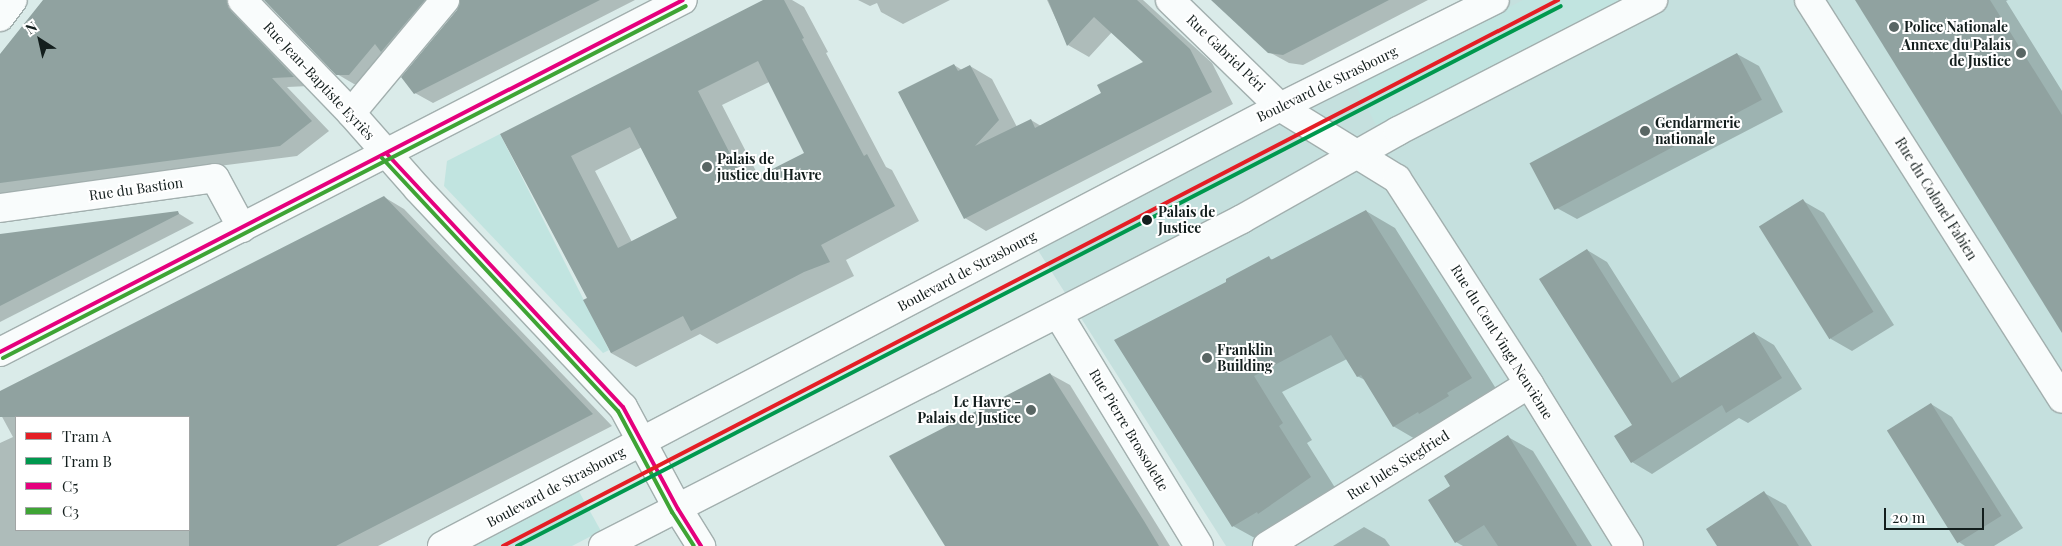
<!DOCTYPE html>
<html>
<head>
<meta charset="utf-8">
<style>
	body { margin:0 }
	#map { position:relative; width:2062px; height:546px; overflow:hidden; background:#daebe9; font-family:"Playfair Display",serif }
	div>[style] { position:absolute }
	.built>* { inset:0; background:#c5e0de }
	.green>* { inset:0; background:#c1e4e0 }
	.shadow>* { inset:0; background:#0003 }
	.building>* { inset:0; background:#90a2a0; transform-origin:0 0 }
	.roads { filter:drop-shadow(1px 0 #a2afae) drop-shadow(-1px 0 #a2afae) drop-shadow(0 1px #a2afae) drop-shadow(0 -1px #a2afae) }
	.street>* { height:28px; margin:-14px; padding:0 14px; transform-origin:14px; border-radius:14px; background:#f9fcfc }
	.secondary>* { height:28px; margin:-14px; padding:0 14px; transform-origin:14px; border-radius:14px; background:#f9fcfc }
	.bus-1>* { height:4px; margin:-2px; padding:0 2px; transform-origin:2px; border-radius:2px; background:#e5007d }
	.bus-2>* { height:4px; margin:-2px; padding:0 2px; transform-origin:2px; border-radius:2px; background:#3fa435 }
	.tram-1>* { height:4px; margin:-2px; padding:0 2px; transform-origin:2px; border-radius:2px; background:#e41e25 }
	.tram-2>* { height:4px; margin:-2px; padding:0 2px; transform-origin:2px; border-radius:2px; background:#00984e }
	.dots>* { width:14px; height:14px; translate:-50% -50%; box-sizing:border-box; border:2px solid #fff; border-radius:50% }
	span { translate:-50% -50%; white-space:nowrap; text-align:center; line-height:1.15; -webkit-text-stroke:4px #fff; paint-order:stroke }
	.poi-label { font-size:14px; color:#131e1d; font-weight:700 }
	.left { translate:0 -50%; text-align:left }
	.right { translate:-100% -50%; text-align:right }
	.street-label { font-size:14px; color:#131e1d }
	.stop-label { font-size:14px; color:#131e1d; font-weight:700 }
	.legend { position:absolute; left:15px; top:416px; width:175px; height:115px; box-sizing:border-box; background:#fff; border:1px solid #a1a5a5; margin:0; padding:6px 9px; list-style:none; font-size:15px; color:#131e1d }
	.legend li { display:flex; align-items:center; gap:10px; height:25px }
	.legend b { width:25px; border:1px solid #a1a5a5 }
	.north { position:absolute; left:15px; top:15px; width:50px; height:50px; -webkit-text-stroke:4px #fff; paint-order:stroke; rotate:325deg; font-size:14px; font-weight:700; line-height:20px; text-align:center; color:#131e1d }
	.north::after { content:''; display:block; margin:auto; width:18px; height:22px; background:#131e1d; clip-path:polygon(50% 0,100% 100%,50% 72%,0 100%) }
	.scale { position:absolute; left:1884px; top:508px; width:100px; height:22px; box-sizing:border-box; border:2px solid #131e1d; border-top:0; padding-left:6px; font-size:15px; line-height:18px; white-space:nowrap; color:#131e1d; -webkit-text-stroke:4px #fff; paint-order:stroke }
</style>
</head>
<body>
<div id="map">
	<div class="built">
		<i style="clip-path:polygon(1476px 0,2062px 0,2062px 546px,1226px 546px,1027px 233px)"></i>
	</div>
	<div class="green">
		<i style="clip-path:polygon(1523px 0,1633px 0,1379px 131px,1356px 86px)"></i>
		<i style="clip-path:polygon(500px 134px,609px 350px,603px 353px,444px 186px,447px 161px)"></i>
		<i style="clip-path:polygon(577px 488px,601px 531px,572px 546px,466px 546px)"></i>
	</div>
	<div class="shadow">
		<i style="clip-path:polygon(45px 0,247px 0,309px 86px,287px 87px,329px 131px,297px 156px,0 194px,0 56px)"></i>
		<i style="clip-path:polygon(265px 0,450px 0,367px 84px,354px 84px,337px 74px)"></i>
		<i style="clip-path:polygon(461px 0,635px 0,433px 103px,415px 93px,458px 10px)"></i>
		<i style="clip-path:polygon(evenodd,765px 0,792px 0,804px 7px,828px 52px,826px 53px,886px 167px,892px 170px,919px 221px,846px 260px,854px 276px,717px 344px,700px 334px,636px 367px,611px 353px,589px 298px,501px 135px,765px 0,769px 82px,806px 153px,759px 177px,722px 105px,769px 82px,765px 0,642px 147px,678px 218px,632px 242px,595px 171px,642px 147px)"></i>
		<i style="clip-path:polygon(858px 0,950px 0,903px 24px,881px 12px,877px 3px,870px 6px)"></i>
		<i style="clip-path:polygon(1047px 0,1143px 0,1212px 63px,1233px 104px,986px 231px,965px 218px,954px 65px,962px 70px,970px 66px,992px 79px,1017px 127px,1031px 120px,1041px 126px,1103px 93px,1145px 62px,1112px 32px,1089px 57px,1068px 45px)"></i>
		<i style="clip-path:polygon(1213px 0,1428px 0,1303px 65px,1289px 63px,1269px 52px)"></i>
		<i style="clip-path:polygon(1856px 0,2008px 0,2006px 1px,2062px 91px,2062px 330px)"></i>
		<i style="clip-path:polygon(1737px 54px,1759px 66px,1783px 112px,1577px 219px,1555px 207px)"></i>
		<i style="clip-path:polygon(evenodd,384px 197px,404px 209px,612px 426px,378px 546px,0 546px,0 443px,13px 437px,0 413px,0 392px,384px 197px,16px 417px,189px 417px,189px 530px,16px 530px,16px 417px)"></i>
		<i style="clip-path:polygon(1803px 201px,1824px 213px,1894px 325px,1852px 351px,1831px 339px)"></i>
		<i style="clip-path:polygon(1366px 211px,1395px 228px,1500px 395px,1422px 443px,1393px 426px,1367px 381px,1357px 376px,1347px 359px,1282px 392px,1312px 440px,1307px 443px,1339px 494px,1262px 542px,1233px 526px,1228px 283px,1269px 258px,1273px 260px)"></i>
		<i style="clip-path:polygon(178px 213px,194px 223px,0 322px,0 235px)"></i>
		<i style="clip-path:polygon(1587px 250px,1607px 262px,1681px 379px,1754px 333px,1774px 345px,1802px 389px,1748px 423px,1739px 418px,1652px 474px,1632px 462px,1633px 425px)"></i>
		<i style="clip-path:polygon(1050px 374px,1070px 385px,1170px 546px,946px 546px)"></i>
		<i style="clip-path:polygon(1931px 404px,1952px 417px,2023px 528px,1994px 546px,1965px 546px,1959px 542px)"></i>
		<i style="clip-path:polygon(1508px 437px,1533px 451px,1592px 546px,1463px 546px,1456px 542px,1452px 486px)"></i>
		<i style="clip-path:polygon(1764px 493px,1786px 505px,1812px 546px,1719px 546px)"></i>
		<i style="clip-path:polygon(1364px 527px,1385px 539px,1390px 546px,1333px 546px)"></i>
	</div>
	<div class="building">
		<i style="clip-path:polygon(43px 0,227px 0,231px 11px,294px 77px,272px 78px,312px 121px,280px 146px,0 183px,0 54px)"></i>
		<i style="clip-path:polygon(264px 0,425px 0,381px 52px,375px 44px,349px 75px,336px 75px)"></i>
		<i style="clip-path:polygon(460px 0,600px 0,414px 94px,401px 77px,457px 10px)"></i>
		<i style="clip-path:polygon(evenodd,763px 0,784px 0,804px 38px,802px 39px,864px 156px,867px 154px,895px 206px,821px 245px,830px 262px,804px 272px,691px 331px,683px 316px,611px 353px,583px 300px,587px 298px,500px 134px,763px 0,758px 61px,804px 153px,745px 183px,698px 91px,758px 61px,763px 0,630px 127px,677px 218px,618px 248px,571px 156px,630px 127px)"></i>
		<i style="clip-path:polygon(1048px 0,1137px 0,1190px 49px,1212px 92px,964px 219px,898px 92px,954px 64px,958px 71px,970px 65px,999px 120px,975px 146px,1031px 119px,1035px 128px,1101px 93px,1097px 85px,1143px 62px,1094px 17px,1067px 46px)"></i>
		<i style="clip-path:polygon(1211px 0,1389px 0,1283px 55px,1268px 53px)"></i>
		<i style="clip-path:polygon(1855px 0,1990px 0,2062px 115px,2062px 333px)"></i>
		<i style="left:1737px;top:53px;width:53px;height:235px;rotate:62deg"></i>
		<i style="clip-path:polygon(384px 196px,593px 414px,336px 546px,189px 546px,189px 417px,0 417px,0 391px)"></i>
		<i style="left:1803px;top:199px;width:133px;height:52px;rotate:58deg"></i>
		<i style="clip-path:polygon(1366px 210px,1472px 378px,1447px 393px,1449px 396px,1419px 414px,1418px 412px,1393px 427px,1361px 375px,1357px 377px,1331px 335px,1254px 376px,1283px 423px,1279px 426px,1311px 477px,1258px 514px,1257px 512px,1232px 527px,1114px 340px,1226px 282px,1226px 279px,1269px 256px,1271px 260px)"></i>
		<i style="clip-path:polygon(178px 211px,179px 214px,0 306px,0 234px)"></i>
		<i style="clip-path:polygon(1587px 249px,1672px 383px,1754px 332px,1782px 378px,1726px 413px,1722px 405px,1631px 463px,1614px 436px,1632px 425px,1539px 279px)"></i>
		<i style="clip-path:polygon(1050px 373px,1144px 521px,1159px 546px,945px 546px,889px 456px)"></i>
		<i style="left:1931px;top:403px;width:133px;height:52px;rotate:58deg"></i>
		<i style="clip-path:polygon(1508px 435px,1577px 546px,1498px 546px,1484px 525px,1455px 543px,1428px 500px,1450px 486px,1444px 476px)"></i>
		<i style="clip-path:polygon(1764px 491px,1799px 546px,1717px 546px,1706px 529px)"></i>
	</div>
	<div class="roads">
		<div class="street">
			<i style="left:242px;top:0;width:157px;rotate:46deg"></i>
			<i style="left:351px;top:113px;width:101px;rotate:48.6deg"></i>
			<i style="left:418px;top:189px;width:299px;rotate:46.8deg"></i>
			<i style="left:623px;top:407px;width:116px;rotate:61.7deg"></i>
			<i style="left:1170px;top:0;width:153px;rotate:44.2deg"></i>
			<i style="left:1280px;top:107px;width:137px;rotate:31.6deg"></i>
			<i style="left:1397px;top:179px;width:244px;rotate:57.2deg"></i>
			<i style="left:1529px;top:384px;width:190px;rotate:58.3deg"></i>
			<i style="left:1809px;top:0;width:472px;rotate:57.6deg"></i>
			<i style="left:0;top:17px;width:21px;rotate:-53deg"></i>
			<i style="left:351px;top:113px;width:147px;rotate:-50.2deg"></i>
			<i style="left:0;top:208px;width:217px;rotate:-7.9deg"></i>
			<i style="left:215px;top:178px;width:57px;rotate:61.6deg"></i>
			<i style="left:1058px;top:314px;width:271px;rotate:58.7deg"></i>
			<i style="left:0;top:352px;width:768px;rotate:-27.27deg"></i>
			<i style="left:1267px;top:546px;width:308px;rotate:-31.7deg"></i>
		</div>
		<div class="secondary">
			<i style="left:678px;top:509px;width:44px;rotate:58.1deg"></i>
			<i style="left:442px;top:546px;width:946px;rotate:-27.65deg"></i>
			<i style="left:1280px;top:107px;width:240px;rotate:-26.5deg"></i>
			<i style="left:603px;top:546px;width:718px;rotate:-27.1deg"></i>
			<i style="left:1242px;top:219px;width:179px;rotate:-29.4deg"></i>
			<i style="left:1398px;top:131px;width:287px;rotate:-27.2deg"></i>
		</div>
	</div>
	<div class="bus-1">
		<i style="left:387px;top:154px;width:346px;rotate:47deg"></i>
		<i style="left:623px;top:407px;width:116px;rotate:61.7deg"></i>
		<i style="left:678px;top:509px;width:44px;rotate:58.1deg"></i>
		<i style="left:0;top:352px;width:768px;rotate:-27.27deg"></i>
	</div>
	<div class="bus-2">
		<i style="left:382px;top:158px;width:346px;rotate:47deg"></i>
		<i style="left:618px;top:411px;width:115px;rotate:61.9deg"></i>
		<i style="left:672px;top:512px;width:40px;rotate:57.1deg"></i>
		<i style="left:3px;top:358px;width:768px;rotate:-27.27deg"></i>
	</div>
	<div class="tram-1">
		<i style="left:503px;top:546px;width:1188px;rotate:-27.36deg"></i>
	</div>
	<div class="tram-2">
		<i style="left:517px;top:546px;width:1175px;rotate:-27.35deg"></i>
	</div>
	<div class="dots">
		<i style="left:1894px;top:27px;background:#596664"></i>
		<i style="left:2021px;top:53px;background:#596664"></i>
		<i style="left:1645px;top:131px;background:#596664"></i>
		<i style="left:707px;top:167px;background:#596664"></i>
		<i style="left:1147px;top:220px;background:#131e1d"></i>
		<i style="left:1207px;top:358px;background:#596664"></i>
		<i style="left:1031px;top:410px;background:#596664"></i>
	</div>
	<div class="poi-label">
		<span class="left" style="left:1904px;top:27px">Police Nationale</span>
		<span class="right" style="left:2011px;top:53px">Annexe du Palais<br>de Justice</span>
		<span class="left" style="left:1655px;top:131px">Gendarmerie<br>nationale</span>
		<span class="left" style="left:717px;top:167px">Palais de<br>justice du Havre</span>
		<span class="left" style="left:1217px;top:358px">Franklin<br>Building</span>
		<span class="right" style="left:1021px;top:410px">Le Havre -<br>Palais de Justice</span>
	</div>
	<div class="street-label">
		<span style="left:1226px;top:53px;rotate:44deg">Rue Gabriel Péri</span>
		<span style="left:319px;top:81px;rotate:47deg">Rue Jean-Baptiste Eyriès</span>
		<span style="left:1327px;top:84px;rotate:-26deg">Boulevard de Strasbourg</span>
		<span style="left:136px;top:189px;rotate:-8deg">Rue du Bastion</span>
		<span style="left:1936px;top:199px;rotate:58deg">Rue du Colonel Fabien</span>
		<span style="left:967px;top:271px;rotate:-28deg">Boulevard de Strasbourg</span>
		<span style="left:1502px;top:342px;rotate:58deg">Rue du Cent Vingt Neuvième</span>
		<span style="left:1129px;top:430px;rotate:59deg">Rue Pierre Brossolette</span>
		<span style="left:1398px;top:465px;rotate:-32deg">Rue Jules Siegfried</span>
		<span style="left:556px;top:487px;rotate:-28deg">Boulevard de Strasbourg</span>
	</div>
	<div class="stop-label">
		<span class="left" style="left:1158px;top:220px">Palais de<br>Justice</span>
	</div>
	<ul class="legend">
	<li><b style="height:6px;background:#e41e25"></b>Tram A</li>
	<li><b style="height:6px;background:#00984e"></b>Tram B</li>
	<li><b style="height:6px;background:#e5007d"></b>C5</li>
	<li><b style="height:6px;background:#3fa435"></b>C3</li>
	</ul>
	<div class="north">N</div>
	<div class="scale">20 m</div>
</div>
</body>
</html>
